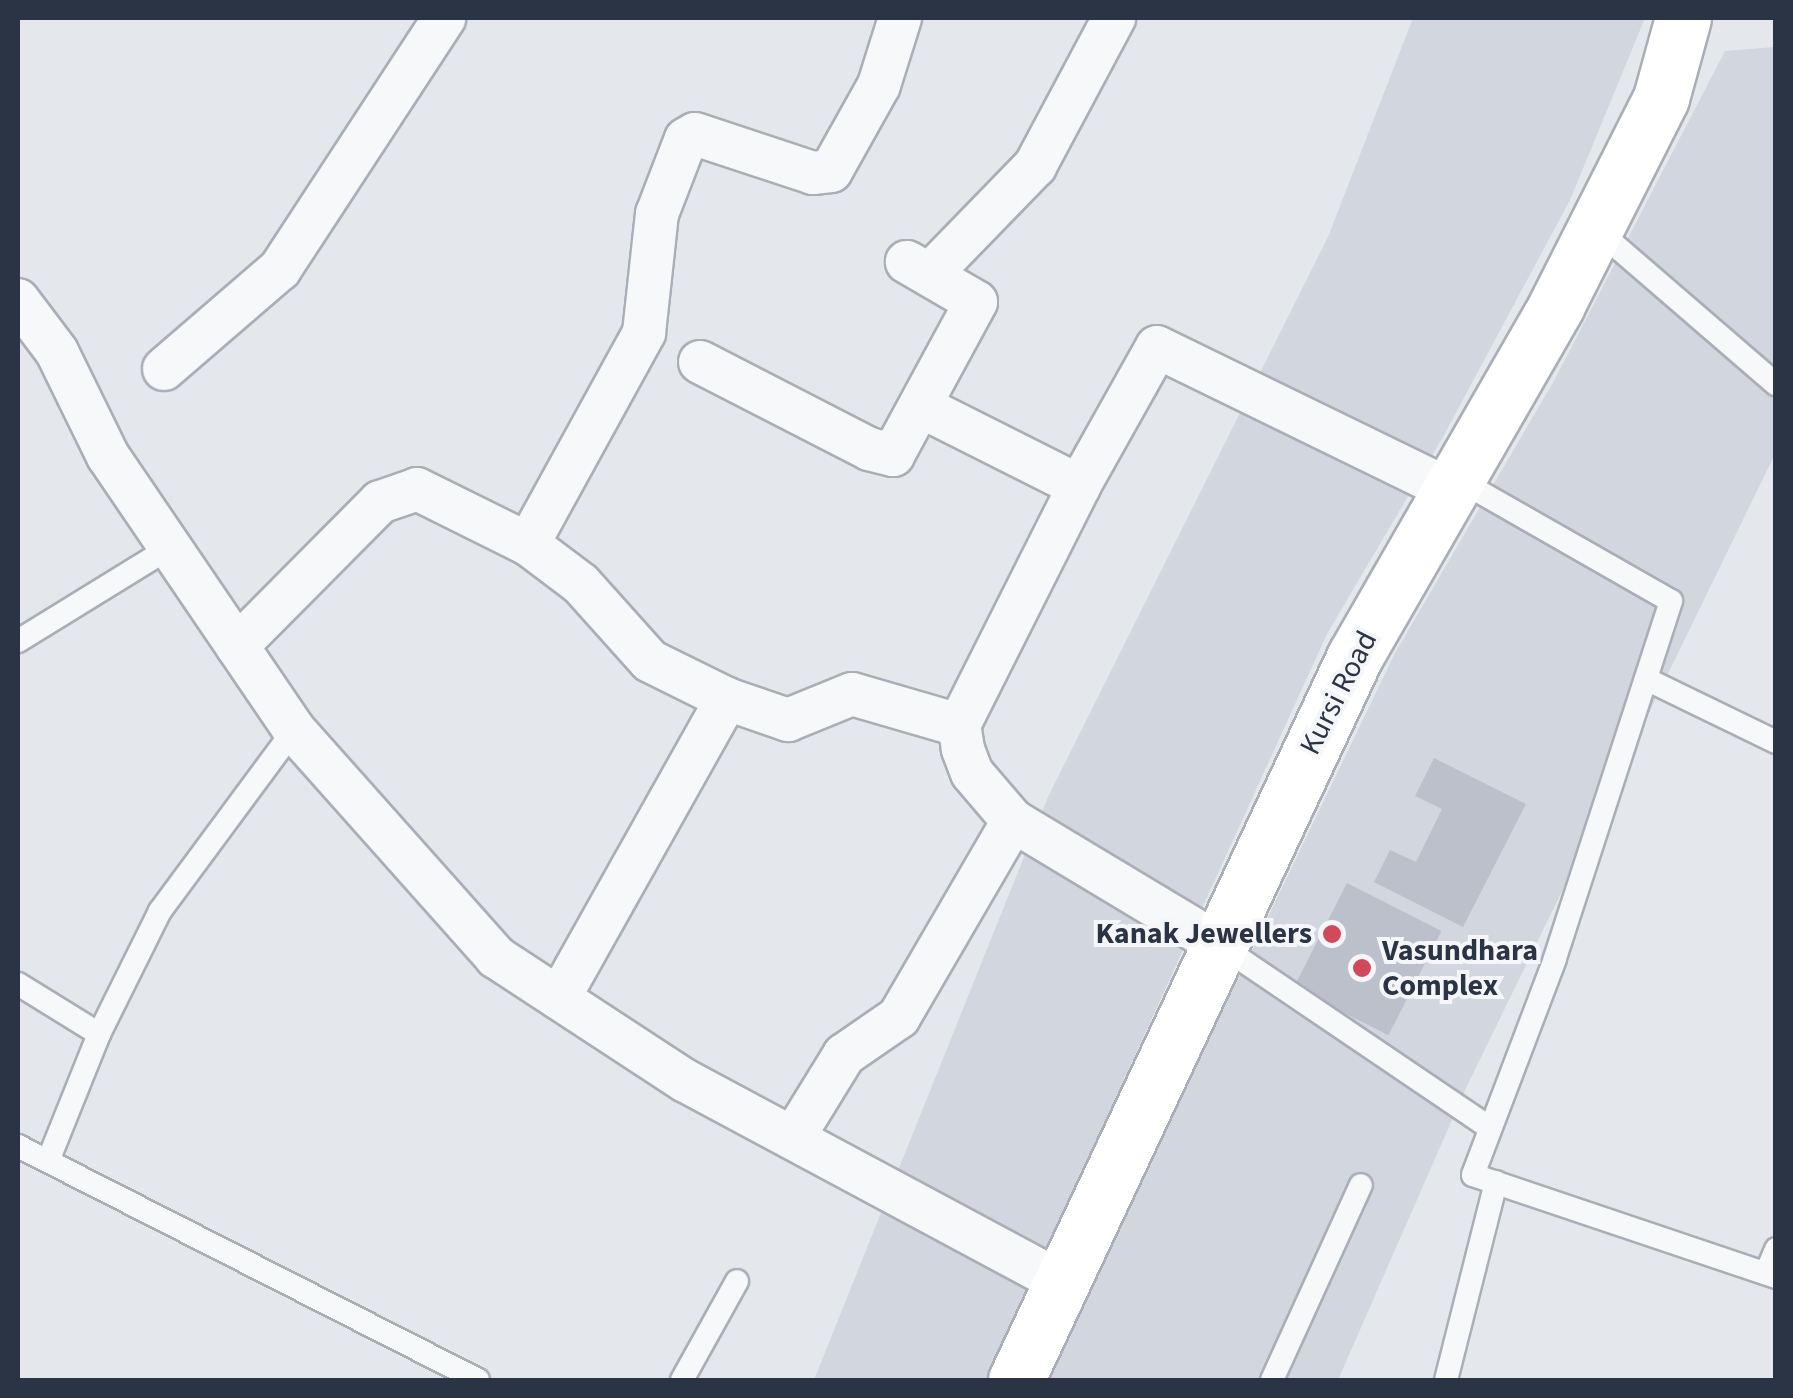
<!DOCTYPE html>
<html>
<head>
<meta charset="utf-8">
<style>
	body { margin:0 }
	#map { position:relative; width:1793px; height:1398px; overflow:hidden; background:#e4e7ec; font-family:"Source Sans 3",sans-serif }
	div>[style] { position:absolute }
	.built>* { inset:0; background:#d2d6de }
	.building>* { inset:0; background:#bbc0ca; transform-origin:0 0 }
	.roads { filter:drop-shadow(2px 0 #a9aeb7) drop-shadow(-2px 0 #a9aeb7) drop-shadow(0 2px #a9aeb7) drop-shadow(0 -2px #a9aeb7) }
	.service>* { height:22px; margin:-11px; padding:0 11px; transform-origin:11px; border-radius:11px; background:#f7f8fa }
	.minor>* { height:42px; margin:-21px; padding:0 21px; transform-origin:21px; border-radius:21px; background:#f7f8fa }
	.secondary>* { height:55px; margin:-27.5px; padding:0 27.5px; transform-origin:27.5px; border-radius:27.5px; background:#fff }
	.dots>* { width:28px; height:28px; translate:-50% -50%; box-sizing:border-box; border:5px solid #f4f6f9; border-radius:50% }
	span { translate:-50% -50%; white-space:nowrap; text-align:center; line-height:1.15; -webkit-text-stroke:8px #f4f6f9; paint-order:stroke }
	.street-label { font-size:30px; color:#2b3445 }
	.poi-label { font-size:30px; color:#2b3445; font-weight:700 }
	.right { translate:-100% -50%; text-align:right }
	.left { translate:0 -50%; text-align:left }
	.frame { position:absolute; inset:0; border:20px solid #2b3445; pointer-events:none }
</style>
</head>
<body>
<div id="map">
	<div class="built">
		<i style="clip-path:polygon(1413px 18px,1645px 18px,1570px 200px,1444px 435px,1327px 634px,987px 1380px,814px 1380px,1048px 797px,1328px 237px)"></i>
		<i style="clip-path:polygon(1775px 47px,1775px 454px,1466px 1088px,1338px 1380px,1045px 1380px,1395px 653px,1555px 379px,1725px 51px)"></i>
	</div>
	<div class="building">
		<i style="clip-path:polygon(1434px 758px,1526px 804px,1463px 927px,1374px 882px,1390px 850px,1416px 862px,1442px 809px,1415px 796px)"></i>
		<i style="left:1347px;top:883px;width:106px;height:117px;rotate:27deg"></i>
	</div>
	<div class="roads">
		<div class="service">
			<i style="left:1595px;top:228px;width:239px;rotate:40.8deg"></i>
			<i style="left:1457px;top:479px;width:246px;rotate:29.7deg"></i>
			<i style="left:1671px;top:601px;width:376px;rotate:108deg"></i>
			<i style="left:1555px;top:959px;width:231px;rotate:110.8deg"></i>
			<i style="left:1473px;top:1175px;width:320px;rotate:18.6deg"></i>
			<i style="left:18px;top:641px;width:180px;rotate:-31.6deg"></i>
			<i style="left:1646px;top:679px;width:144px;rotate:25.9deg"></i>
			<i style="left:1221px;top:946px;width:321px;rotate:34.1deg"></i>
			<i style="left:18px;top:984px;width:95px;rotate:31.7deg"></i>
			<i style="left:18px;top:1146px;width:516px;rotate:26.96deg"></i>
			<i style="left:48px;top:1161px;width:137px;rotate:-68.1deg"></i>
			<i style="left:99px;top:1034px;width:137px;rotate:-63.6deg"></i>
			<i style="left:160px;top:911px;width:225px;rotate:-53.5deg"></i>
			<i style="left:1766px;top:1273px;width:26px;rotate:-67deg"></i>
			<i style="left:682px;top:1380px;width:113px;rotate:-60.9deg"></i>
			<i style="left:1272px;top:1380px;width:214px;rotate:-65.5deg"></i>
			<i style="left:1446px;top:1380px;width:204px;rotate:-75.8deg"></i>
		</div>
		<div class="minor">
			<i style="left:930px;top:274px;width:151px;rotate:-45.8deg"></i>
			<i style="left:1035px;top:166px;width:168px;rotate:-61.9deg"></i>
			<i style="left:18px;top:300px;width:65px;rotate:53.1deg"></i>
			<i style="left:57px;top:352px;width:116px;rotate:63.9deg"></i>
			<i style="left:108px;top:456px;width:331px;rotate:55.8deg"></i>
			<i style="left:294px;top:730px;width:304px;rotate:48.3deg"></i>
			<i style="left:496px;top:957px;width:225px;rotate:33.2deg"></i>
			<i style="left:684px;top:1080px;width:428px;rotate:28.2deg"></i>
			<i style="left:700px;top:362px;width:190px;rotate:27.2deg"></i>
			<i style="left:869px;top:449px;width:25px;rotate:14deg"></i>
			<i style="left:893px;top:455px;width:174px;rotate:-61.5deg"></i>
			<i style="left:976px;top:302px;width:80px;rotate:-149.9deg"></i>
			<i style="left:164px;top:369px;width:153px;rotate:-40.8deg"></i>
			<i style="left:280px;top:269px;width:300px;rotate:-56.8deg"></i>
			<i style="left:922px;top:407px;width:176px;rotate:26.7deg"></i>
			<i style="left:528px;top:544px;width:241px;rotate:-61.2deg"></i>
			<i style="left:644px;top:333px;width:120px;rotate:-83.8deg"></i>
			<i style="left:657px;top:214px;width:80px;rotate:-68.9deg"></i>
			<i style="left:686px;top:139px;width:10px;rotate:-29deg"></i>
			<i style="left:695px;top:134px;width:124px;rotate:18.3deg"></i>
			<i style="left:813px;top:173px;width:18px;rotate:-6deg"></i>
			<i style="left:831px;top:171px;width:98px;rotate:-60.8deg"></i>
			<i style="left:879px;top:85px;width:70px;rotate:-72.6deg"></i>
			<i style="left:237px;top:646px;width:203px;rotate:-45.2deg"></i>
			<i style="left:380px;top:502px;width:39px;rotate:-19deg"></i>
			<i style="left:417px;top:489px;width:124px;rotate:26.4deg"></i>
			<i style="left:528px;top:544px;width:66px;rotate:37deg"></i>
			<i style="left:581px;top:584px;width:103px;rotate:48.1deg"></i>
			<i style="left:650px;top:661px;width:86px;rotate:26.3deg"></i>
			<i style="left:727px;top:699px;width:65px;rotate:19deg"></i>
			<i style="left:788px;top:720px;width:69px;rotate:-22.1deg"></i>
			<i style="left:852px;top:694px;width:111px;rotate:16.2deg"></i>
			<i style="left:1218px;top:944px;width:239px;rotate:-149deg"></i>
			<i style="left:1013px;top:821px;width:63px;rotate:-130.5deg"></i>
			<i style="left:972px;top:773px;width:26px;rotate:-111deg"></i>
			<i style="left:963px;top:749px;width:24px;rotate:-99deg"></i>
			<i style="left:959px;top:725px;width:267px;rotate:-63.3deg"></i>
			<i style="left:1079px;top:486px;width:159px;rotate:-60.7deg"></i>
			<i style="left:1157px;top:347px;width:326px;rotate:26deg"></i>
			<i style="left:559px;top:998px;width:343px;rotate:-60.7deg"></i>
			<i style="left:793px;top:1138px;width:97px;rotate:-58.4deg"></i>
			<i style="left:844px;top:1055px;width:67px;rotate:-34.6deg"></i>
			<i style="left:899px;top:1017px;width:227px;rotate:-59.8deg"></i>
		</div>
		<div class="secondary">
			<i style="left:1016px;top:1380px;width:799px;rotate:-64.91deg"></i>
			<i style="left:1355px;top:656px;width:404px;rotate:-60.1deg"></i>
			<i style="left:1556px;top:306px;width:233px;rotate:-63.2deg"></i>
			<i style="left:1661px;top:98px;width:83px;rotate:-74.6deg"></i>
		</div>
	</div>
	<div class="dots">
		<i style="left:1332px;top:934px;background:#d1495b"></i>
		<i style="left:1362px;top:968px;background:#d1495b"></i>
	</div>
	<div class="street-label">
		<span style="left:1339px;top:693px;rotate:-63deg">Kursi Road</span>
	</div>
	<div class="poi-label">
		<span class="right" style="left:1312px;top:934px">Kanak Jewellers</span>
		<span class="left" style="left:1382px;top:968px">Vasundhara<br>Complex</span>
	</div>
	<div class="frame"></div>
</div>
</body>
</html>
